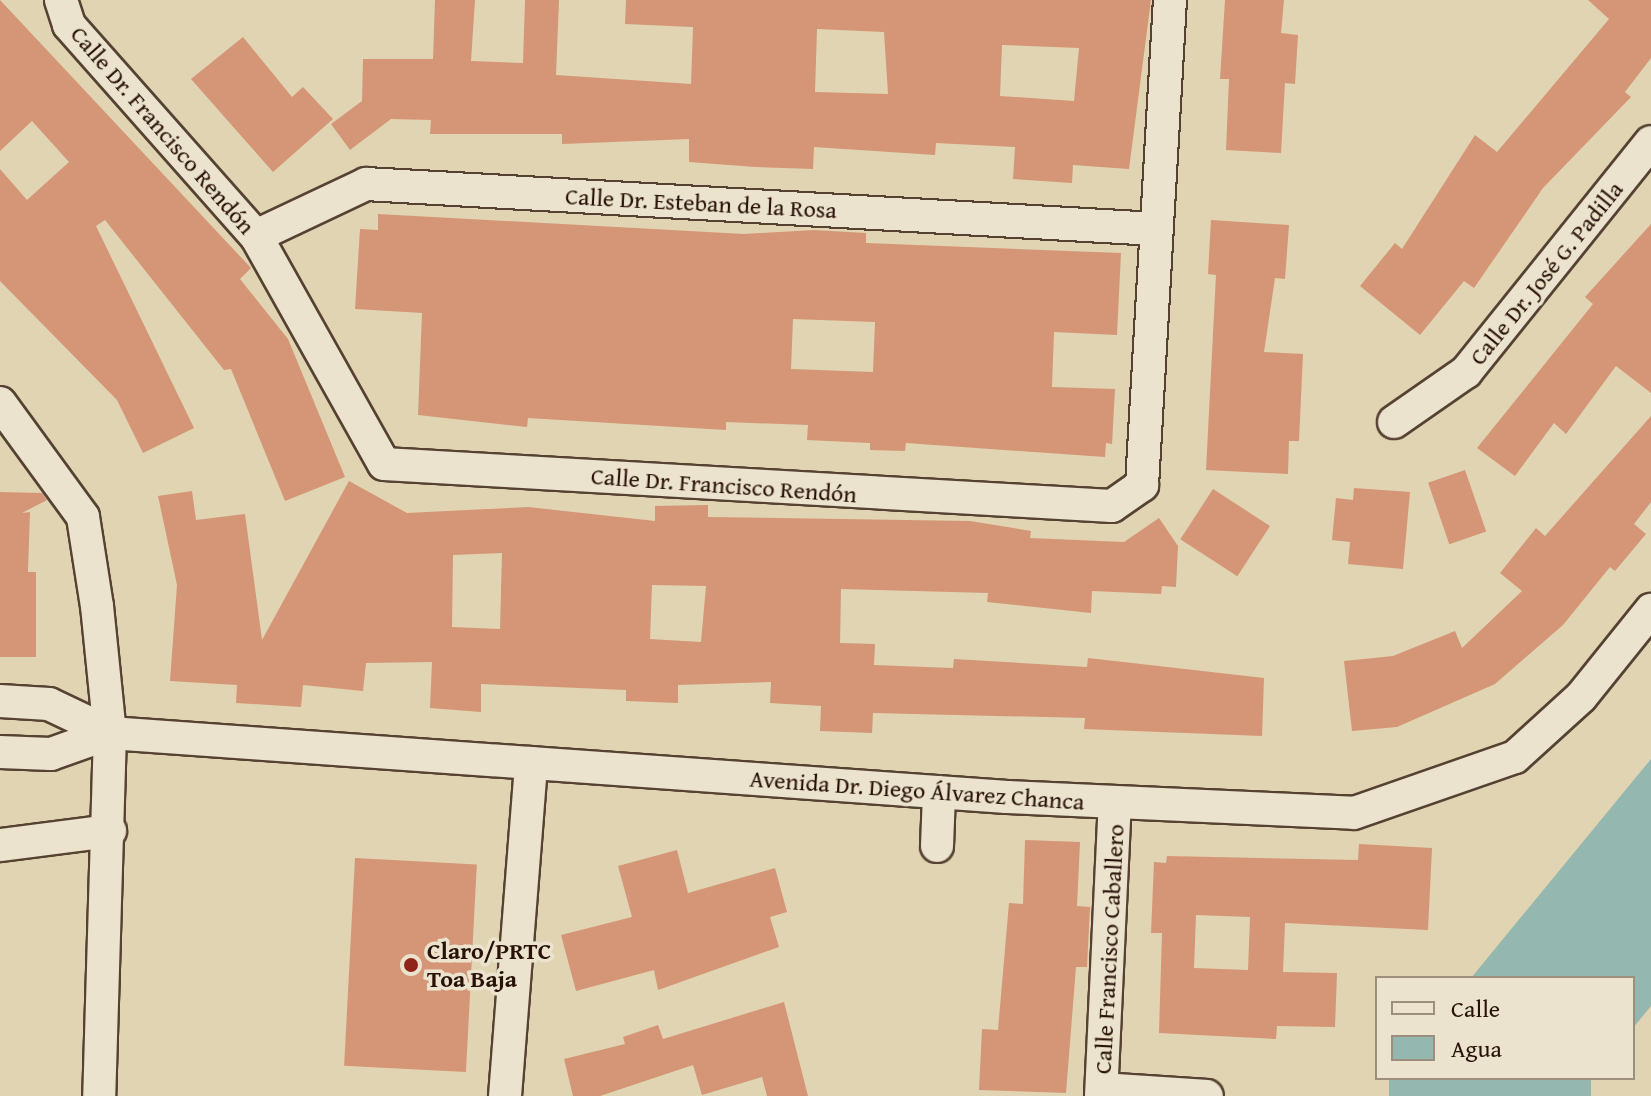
<!DOCTYPE html>
<html>
<head>
<meta charset="utf-8">
<style>
	body { margin:0 }
	#map { position:relative; width:1651px; height:1096px; overflow:hidden; background:#e0d4b2; font-family:"Gentium Book Plus",serif }
	div>[style] { position:absolute }
	.water>* { inset:0; background:#94b8af; transform-origin:0 0 }
	.building>* { inset:0; background:#d49676; transform-origin:0 0 }
	.roads { filter:drop-shadow(2px 0 #564232) drop-shadow(-2px 0 #564232) drop-shadow(0 2px #564232) drop-shadow(0 -2px #564232) }
	.minor>* { height:32px; margin:-16px; padding:0 16px; transform-origin:16px; border-radius:16px; background:#ebe3cd }
	.dots>* { width:22px; height:22px; translate:-50% -50%; box-sizing:border-box; border:4px solid #ebe3cd; border-radius:50% }
	span { translate:-50% -50%; white-space:nowrap; text-align:center; line-height:1.15; -webkit-text-stroke:7px #ebe3cd; paint-order:stroke }
	.street-label { font-size:24px; color:#281107 }
	.poi-label { font-size:24px; color:#281107; font-weight:700 }
	.left { translate:0 -50%; text-align:left }
	.legend { position:absolute; left:1375px; top:976px; width:260px; height:104px; box-sizing:border-box; background:#ebe3cd; border:2px solid #9d8f7e; margin:0; padding:10px 14px; list-style:none; font-size:24px; color:#281107 }
	.legend li { display:flex; align-items:center; gap:16px; height:40px }
	.legend b { width:40px; border:2px solid #9d8f7e }
</style>
</head>
<body>
<div id="map">
	<div class="water">
		<i style="clip-path:polygon(1651px 759px,1651px 1006px,1633px 1028px,1633px 978px,1471px 978px)"></i>
		<i style="left:1389px;top:1078px;width:202px;height:23px"></i>
	</div>
	<div class="building">
		<i style="clip-path:polygon(0 0,251px 268px,240px 279px,288px 339px,345px 477px,285px 501px,231px 369px,224px 370px,105px 220px,96px 226px,194px 428px,143px 453px,117px 400px,0 281px,0 169px,27px 200px,69px 162px,32px 121px,0 151px)"></i>
		<i style="clip-path:polygon(evenodd,435px 0,475px 0,471px 61px,523px 63px,525px 0,559px 0,556px 75px,691px 84px,693px 27px,625px 24px,626px 0,1151px 0,1129px 169px,1073px 165px,1072px 183px,1013px 179px,1015px 147px,936px 143px,935px 155px,814px 147px,813px 169px,755px 167px,689px 162px,689px 139px,562px 144px,562px 134px,430px 134px,431px 120px,391px 119px,350px 150px,331px 124px,362px 101px,363px 59px,433px 59px,435px 0,817px 29px,884px 32px,888px 94px,815px 92px,817px 29px,435px 0,1002px 45px,1079px 48px,1074px 101px,1000px 96px,1002px 45px)"></i>
		<i style="clip-path:polygon(1225px 0,1284px 0,1281px 33px,1298px 35px,1295px 84px,1285px 83px,1281px 153px,1226px 150px,1229px 79px,1220px 79px)"></i>
		<i style="clip-path:polygon(1588px 0,1651px 0,1651px 58px,1625px 92px,1631px 97px,1543px 188px,1474px 288px,1464px 281px,1420px 335px,1360px 286px,1395px 243px,1402px 249px,1475px 135px,1497px 152px,1609px 19px)"></i>
		<i style="clip-path:polygon(243px 37px,292px 97px,303px 87px,333px 119px,273px 172px,191px 79px)"></i>
		<i style="clip-path:polygon(evenodd,378px 214px,744px 234px,814px 230px,866px 233px,866px 243px,1121px 253px,1117px 335px,1054px 332px,1052px 387px,1115px 389px,1112px 444px,1106px 443px,1105px 457px,906px 443px,905px 451px,870px 450px,870px 443px,807px 440px,808px 425px,726px 422px,726px 430px,528px 418px,527px 427px,418px 415px,422px 313px,355px 309px,360px 229px,378px 230px,378px 214px,793px 319px,875px 322px,873px 372px,791px 369px,793px 319px)"></i>
		<i style="clip-path:polygon(1211px 220px,1289px 225px,1285px 279px,1275px 278px,1264px 352px,1303px 354px,1299px 441px,1289px 441px,1288px 474px,1206px 470px,1216px 275px,1208px 274px)"></i>
		<i style="clip-path:polygon(1651px 224px,1651px 393px,1616px 366px,1566px 434px,1554px 423px,1515px 476px,1477px 448px,1593px 304px,1585px 297px)"></i>
		<i style="clip-path:polygon(1651px 416px,1651px 502px,1634px 524px,1646px 534px,1615px 571px,1610px 567px,1563px 625px,1495px 684px,1397px 727px,1352px 731px,1344px 661px,1393px 656px,1455px 631px,1462px 648px,1522px 591px,1500px 573px,1536px 528px,1545px 536px)"></i>
		<i style="left:1465px;top:470px;width:65px;height:39px;rotate:71deg"></i>
		<i style="clip-path:polygon(evenodd,349px 481px,407px 513px,528px 507px,655px 521px,655px 506px,708px 505px,708px 517px,970px 521px,1031px 531px,1030px 538px,1124px 542px,1159px 518px,1178px 546px,1176px 587px,1162px 586px,1161px 594px,1092px 591px,1091px 613px,987px 602px,988px 593px,841px 589px,840px 643px,875px 644px,874px 665px,953px 668px,954px 659px,1087px 667px,1088px 658px,1264px 678px,1262px 736px,1084px 729px,1085px 718px,873px 713px,872px 733px,820px 731px,821px 706px,770px 703px,771px 682px,678px 685px,678px 703px,626px 701px,626px 690px,481px 684px,481px 712px,430px 708px,432px 662px,366px 663px,363px 691px,303px 685px,301px 707px,236px 703px,237px 685px,170px 681px,177px 585px,158px 496px,192px 491px,196px 520px,245px 514px,262px 640px,349px 481px,502px 553px,500px 629px,452px 627px,453px 555px,502px 553px,349px 481px,652px 585px,706px 586px,701px 642px,650px 639px,652px 585px)"></i>
		<i style="clip-path:polygon(1354px 488px,1410px 492px,1403px 569px,1348px 564px,1350px 542px,1332px 540px,1336px 498px,1353px 500px)"></i>
		<i style="left:1213px;top:489px;width:68px;height:60px;rotate:33deg"></i>
		<i style="clip-path:polygon(0 492px,42px 493px,47px 500px,22px 513px,30px 512px,28px 572px,36px 572px,36px 657px,0 657px)"></i>
		<i style="clip-path:polygon(1025px 840px,1080px 842px,1077px 906px,1090px 907px,1087px 967px,1076px 967px,1066px 1093px,979px 1090px,982px 1029px,998px 1030px,1009px 903px,1023px 904px)"></i>
		<i style="clip-path:polygon(evenodd,1359px 844px,1432px 848px,1428px 930px,1285px 923px,1283px 972px,1337px 973px,1335px 1027px,1277px 1026px,1276px 1039px,1159px 1033px,1162px 933px,1151px 933px,1154px 862px,1166px 863px,1167px 856px,1358px 860px,1359px 844px,1196px 915px,1250px 917px,1248px 970px,1194px 968px,1196px 915px)"></i>
		<i style="clip-path:polygon(677px 850px,688px 893px,775px 868px,787px 912px,770px 917px,779px 947px,658px 990px,654px 970px,576px 991px,561px 935px,632px 917px,618px 866px)"></i>
		<i style="left:355px;top:858px;width:122px;height:208px;rotate:3deg"></i>
		<i style="clip-path:polygon(784px 1002px,808px 1096px,767px 1096px,762px 1077px,702px 1095px,693px 1065px,600px 1096px,573px 1096px,564px 1059px,625px 1044px,623px 1037px,658px 1025px,663px 1039px)"></i>
	</div>
	<div class="roads">
		<div class="minor">
			<i style="left:61px;top:0;width:26px;rotate:72deg"></i>
			<i style="left:69px;top:25px;width:282px;rotate:48.5deg"></i>
			<i style="left:256px;top:236px;width:261px;rotate:60.7deg"></i>
			<i style="left:384px;top:464px;width:729px;rotate:3.3deg"></i>
			<i style="left:1112px;top:506px;width:37px;rotate:-35deg"></i>
			<i style="left:1142px;top:485px;width:486px;rotate:-86.7deg"></i>
			<i style="left:256px;top:236px;width:122px;rotate:-25.3deg"></i>
			<i style="left:366px;top:184px;width:792px;rotate:3.26deg"></i>
			<i style="left:0;top:403px;width:141px;rotate:53.9deg"></i>
			<i style="left:83px;top:517px;width:90px;rotate:81.1deg"></i>
			<i style="left:97px;top:606px;width:128px;rotate:84.2deg"></i>
			<i style="left:110px;top:733px;width:363px;rotate:91.7deg"></i>
			<i style="left:1394px;top:422px;width:88px;rotate:-34.8deg"></i>
			<i style="left:1466px;top:372px;width:295px;rotate:-51.2deg"></i>
			<i style="left:0;top:701px;width:49px;rotate:3.5deg"></i>
			<i style="left:49px;top:704px;width:68px;rotate:25.4deg"></i>
			<i style="left:110px;top:733px;width:899px;rotate:4.08deg"></i>
			<i style="left:1007px;top:797px;width:347px;rotate:2.6deg"></i>
			<i style="left:1354px;top:813px;width:170px;rotate:-19.2deg"></i>
			<i style="left:1515px;top:757px;width:89px;rotate:-42.3deg"></i>
			<i style="left:1581px;top:697px;width:112px;rotate:-51.2deg"></i>
			<i style="left:0;top:752px;width:51px;rotate:2.2deg"></i>
			<i style="left:51px;top:754px;width:63px;rotate:-19.6deg"></i>
			<i style="left:0;top:845px;width:111px;rotate:-7.3deg"></i>
			<i style="left:937px;top:846px;width:53px;rotate:-87.8deg"></i>
			<i style="left:1102px;top:1089px;width:105px;rotate:3.8deg"></i>
			<i style="left:505px;top:1096px;width:334px;rotate:-85.5deg"></i>
			<i style="left:1101px;top:1096px;width:293px;rotate:-87.3deg"></i>
		</div>
	</div>
	<div class="dots">
		<i style="left:411px;top:965px;background:#8f2418"></i>
	</div>
	<div class="street-label">
		<span style="left:163px;top:130px;rotate:49deg">Calle Dr. Francisco Rendón</span>
		<span style="left:701px;top:203px;rotate:3deg">Calle Dr. Esteban de la Rosa</span>
		<span style="left:1546px;top:273px;rotate:-51deg">Calle Dr. José G. Padilla</span>
		<span style="left:724px;top:485px;rotate:4deg">Calle Dr. Francisco Rendón</span>
		<span style="left:917px;top:790px;rotate:4deg">Avenida Dr. Diego Álvarez Chanca</span>
		<span style="left:1109px;top:949px;rotate:-87deg">Calle Francisco Caballero</span>
	</div>
	<div class="poi-label">
		<span class="left" style="left:427px;top:965px">Claro/PRTC<br>Toa Baja</span>
	</div>
	<ul class="legend">
	<li><b style="height:10px;background:#ebe3cd"></b>Calle</li>
	<li><b style="height:22px;background:#94b8af"></b>Agua</li>
	</ul>
</div>
</body>
</html>
